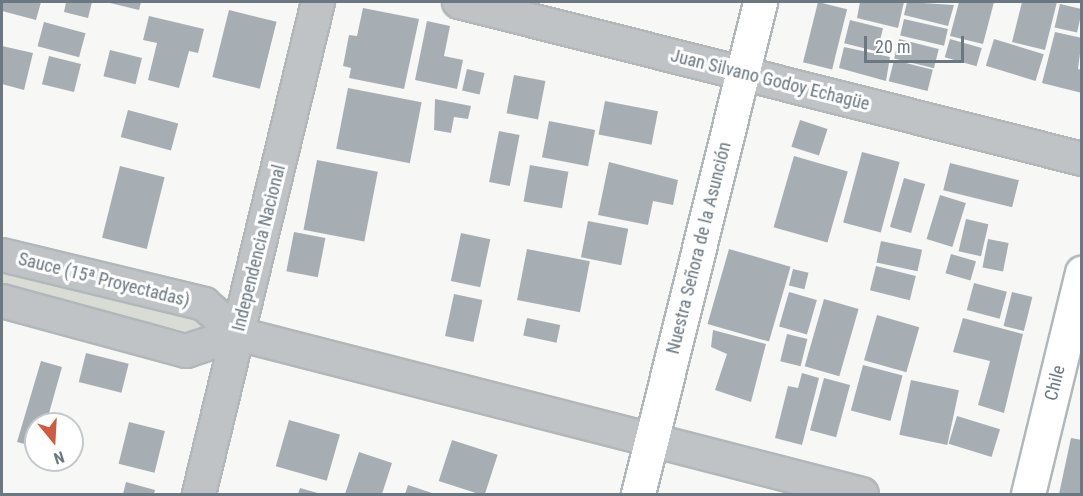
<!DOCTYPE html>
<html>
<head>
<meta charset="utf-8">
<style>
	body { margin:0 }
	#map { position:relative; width:1083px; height:496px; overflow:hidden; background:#f7f7f5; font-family:"Roboto Condensed",sans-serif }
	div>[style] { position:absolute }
	.green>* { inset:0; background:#d8dcd5 }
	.building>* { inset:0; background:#a7aeb3; transform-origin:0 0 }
	.roads { filter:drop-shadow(2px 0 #b2b7ba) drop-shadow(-2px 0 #b2b7ba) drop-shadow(0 2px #b2b7ba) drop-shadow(0 -2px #b2b7ba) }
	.street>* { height:32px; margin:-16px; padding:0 16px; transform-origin:16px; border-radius:16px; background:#bfc3c6 }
	.secondary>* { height:33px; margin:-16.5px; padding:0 16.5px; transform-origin:16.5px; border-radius:16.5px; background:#fff }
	span { translate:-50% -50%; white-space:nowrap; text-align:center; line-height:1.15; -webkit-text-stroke:6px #fff; paint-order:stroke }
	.street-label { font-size:18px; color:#6b7882 }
	.frame { position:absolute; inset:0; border:3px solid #6b7882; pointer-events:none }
	.north { position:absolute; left:24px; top:412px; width:60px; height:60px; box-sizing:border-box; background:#fff; border:2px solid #c4c9cd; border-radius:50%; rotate:162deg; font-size:16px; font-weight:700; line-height:24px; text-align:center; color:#6b7882 }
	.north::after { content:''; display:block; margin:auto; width:21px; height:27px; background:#cd5c40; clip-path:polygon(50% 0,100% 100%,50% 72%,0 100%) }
	.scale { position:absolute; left:864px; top:36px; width:100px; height:27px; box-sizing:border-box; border:3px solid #6b7882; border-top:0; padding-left:8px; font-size:18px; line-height:21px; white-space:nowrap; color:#6b7882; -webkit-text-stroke:4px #fff; paint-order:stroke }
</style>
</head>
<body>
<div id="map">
	<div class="green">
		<i style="clip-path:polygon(2px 267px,197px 316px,205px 326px,203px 330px,192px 333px,2px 286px)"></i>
	</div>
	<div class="building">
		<i style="clip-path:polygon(2px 2px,41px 2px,36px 20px,2px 11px)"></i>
		<i style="clip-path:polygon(66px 2px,92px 2px,88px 18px,64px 12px)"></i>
		<i style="clip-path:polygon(106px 2px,141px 2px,139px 10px)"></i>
		<i style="left:818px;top:2px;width:30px;height:62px;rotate:14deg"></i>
		<i style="clip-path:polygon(860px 2px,904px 2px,898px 28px,857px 18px)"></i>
		<i style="clip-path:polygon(907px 2px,954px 5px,948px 26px,904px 15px)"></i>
		<i style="clip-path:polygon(959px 2px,994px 2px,983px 44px,950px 36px)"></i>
		<i style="clip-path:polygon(1022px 2px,1057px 2px,1045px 50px,1012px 42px)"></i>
		<i style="left:1060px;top:4px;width:23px;height:24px;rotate:13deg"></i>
		<i style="clip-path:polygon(363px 8px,419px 19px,404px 89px,349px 78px,351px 68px,343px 66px,349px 35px,357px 36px)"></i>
		<i style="left:229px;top:10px;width:49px;height:69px;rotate:14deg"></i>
		<i style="clip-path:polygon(149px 16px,204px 29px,198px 53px,189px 51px,179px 88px,148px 80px,157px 43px,143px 40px)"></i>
		<i style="left:904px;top:19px;width:45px;height:17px;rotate:13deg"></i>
		<i style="left:850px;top:20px;width:34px;height:24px;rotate:14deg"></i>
		<i style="clip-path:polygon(427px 21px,450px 26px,444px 56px,463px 60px,457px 89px,415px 80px)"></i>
		<i style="left:44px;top:22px;width:43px;height:25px;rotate:15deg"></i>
		<i style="clip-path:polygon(1055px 32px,1082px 38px,1078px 69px,1082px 70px,1082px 93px,1042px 83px)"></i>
		<i style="left:899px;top:39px;width:41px;height:20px;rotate:14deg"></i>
		<i style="left:950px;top:39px;width:33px;height:19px;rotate:16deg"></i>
		<i style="left:994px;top:39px;width:52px;height:28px;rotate:17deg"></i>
		<i style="clip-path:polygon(2px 46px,33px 53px,24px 90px,2px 84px)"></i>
		<i style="clip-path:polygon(844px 47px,890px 57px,886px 81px,839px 68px)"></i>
		<i style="left:110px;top:50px;width:33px;height:27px;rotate:14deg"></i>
		<i style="left:49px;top:56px;width:33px;height:29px;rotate:14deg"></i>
		<i style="left:894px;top:60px;width:40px;height:22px;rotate:14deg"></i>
		<i style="left:467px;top:69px;width:18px;height:22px;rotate:13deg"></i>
		<i style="left:514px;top:75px;width:32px;height:39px;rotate:11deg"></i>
		<i style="left:348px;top:88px;width:75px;height:62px;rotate:11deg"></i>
		<i style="clip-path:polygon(435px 99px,471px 106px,468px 119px,454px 117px,451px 133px,434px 130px)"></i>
		<i style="left:605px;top:101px;width:54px;height:34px;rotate:11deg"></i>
		<i style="left:128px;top:110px;width:52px;height:28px;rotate:15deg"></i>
		<i style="left:800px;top:120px;width:29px;height:28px;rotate:18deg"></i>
		<i style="left:549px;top:121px;width:47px;height:37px;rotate:11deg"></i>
		<i style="left:499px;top:131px;width:21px;height:52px;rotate:11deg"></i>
		<i style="left:862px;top:152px;width:39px;height:73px;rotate:15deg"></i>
		<i style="left:794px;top:156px;width:56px;height:74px;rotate:16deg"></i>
		<i style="left:317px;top:160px;width:62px;height:71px;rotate:11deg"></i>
		<i style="clip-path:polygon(609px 162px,678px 180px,673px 205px,653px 201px,648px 225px,598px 215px)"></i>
		<i style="left:950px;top:163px;width:71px;height:28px;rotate:14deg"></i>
		<i style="left:530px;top:165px;width:39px;height:37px;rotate:10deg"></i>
		<i style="left:120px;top:166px;width:46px;height:74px;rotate:14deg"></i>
		<i style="left:904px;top:178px;width:22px;height:51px;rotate:16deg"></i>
		<i style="left:940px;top:195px;width:27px;height:46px;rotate:17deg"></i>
		<i style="left:966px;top:219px;width:23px;height:33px;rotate:13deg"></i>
		<i style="left:588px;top:221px;width:41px;height:37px;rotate:11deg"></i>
		<i style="left:294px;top:232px;width:32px;height:40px;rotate:11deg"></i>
		<i style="left:461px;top:233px;width:30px;height:49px;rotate:12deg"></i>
		<i style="left:988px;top:239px;width:21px;height:29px;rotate:11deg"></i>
		<i style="left:881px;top:241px;width:42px;height:22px;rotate:12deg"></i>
		<i style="left:527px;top:249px;width:64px;height:52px;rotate:11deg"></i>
		<i style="left:729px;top:249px;width:64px;height:78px;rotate:16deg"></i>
		<i style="left:951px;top:254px;width:26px;height:20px;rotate:16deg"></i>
		<i style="left:876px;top:266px;width:41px;height:25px;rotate:14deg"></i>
		<i style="left:793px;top:269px;width:16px;height:17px;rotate:14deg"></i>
		<i style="left:974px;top:283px;width:34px;height:28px;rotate:15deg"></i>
		<i style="left:789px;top:292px;width:29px;height:36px;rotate:16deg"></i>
		<i style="left:1012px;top:292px;width:21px;height:35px;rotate:14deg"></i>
		<i style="left:454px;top:294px;width:29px;height:43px;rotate:12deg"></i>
		<i style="left:824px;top:299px;width:36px;height:70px;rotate:16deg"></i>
		<i style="left:877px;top:315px;width:44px;height:47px;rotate:16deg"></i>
		<i style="left:527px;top:318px;width:34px;height:18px;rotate:12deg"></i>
		<i style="clip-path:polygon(963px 318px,1023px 334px,1004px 413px,978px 405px,990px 361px,953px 352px)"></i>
		<i style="clip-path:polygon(713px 330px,766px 344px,751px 402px,715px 390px,727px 354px,711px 347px)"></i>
		<i style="left:787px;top:334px;width:21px;height:28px;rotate:14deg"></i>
		<i style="left:86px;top:353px;width:44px;height:30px;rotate:14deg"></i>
		<i style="clip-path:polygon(41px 361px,62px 367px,46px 424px,36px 424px,36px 447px,17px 442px)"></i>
		<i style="left:863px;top:365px;width:41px;height:47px;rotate:15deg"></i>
		<i style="clip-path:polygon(802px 373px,819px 378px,802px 445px,775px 438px,788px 386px,798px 388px)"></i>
		<i style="left:824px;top:378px;width:27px;height:54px;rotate:15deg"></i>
		<i style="left:911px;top:380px;width:49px;height:56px;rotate:12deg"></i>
		<i style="left:957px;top:416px;width:45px;height:29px;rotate:17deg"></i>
		<i style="left:289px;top:420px;width:53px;height:48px;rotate:16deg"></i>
		<i style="left:129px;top:422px;width:37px;height:43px;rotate:14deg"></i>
		<i style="clip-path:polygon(1071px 438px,1082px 440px,1082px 494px,1059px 494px)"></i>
		<i style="left:452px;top:440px;width:48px;height:43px;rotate:18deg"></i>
		<i style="clip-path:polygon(359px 452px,392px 463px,382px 494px,345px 494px)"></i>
		<i style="clip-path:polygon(126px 482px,155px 490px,154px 494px,123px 494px)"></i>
		<i style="clip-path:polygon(408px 485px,435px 494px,405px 494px)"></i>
		<i style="clip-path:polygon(300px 488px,321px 494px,298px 494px)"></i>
	</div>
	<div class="roads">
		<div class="street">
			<i style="left:459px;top:2px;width:642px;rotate:14.14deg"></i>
			<i style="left:2px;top:255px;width:208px;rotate:13.6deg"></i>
			<i style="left:204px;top:304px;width:45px;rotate:41.4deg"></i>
			<i style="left:238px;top:334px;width:644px;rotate:14.38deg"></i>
			<i style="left:2px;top:301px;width:191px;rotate:15.2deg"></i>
			<i style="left:186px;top:351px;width:55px;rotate:-18.1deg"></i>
			<i style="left:199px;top:494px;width:506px;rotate:-76.4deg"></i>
		</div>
		<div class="secondary">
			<i style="left:638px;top:494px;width:507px;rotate:-76.07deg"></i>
			<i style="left:1028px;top:494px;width:228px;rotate:-76.3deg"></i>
		</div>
	</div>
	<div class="street-label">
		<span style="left:770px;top:80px;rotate:14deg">Juan Silvano Godoy Echagüe</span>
		<span style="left:259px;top:248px;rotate:-76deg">Independencia Nacional</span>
		<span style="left:699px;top:248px;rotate:-76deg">Nuestra Señora de la Asunción</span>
		<span style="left:104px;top:280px;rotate:14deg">Sauce (15ª Proyectadas)</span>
		<span style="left:1055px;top:383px;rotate:-76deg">Chile</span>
	</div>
	<div class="frame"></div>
	<div class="north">N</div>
	<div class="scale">20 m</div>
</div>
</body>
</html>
